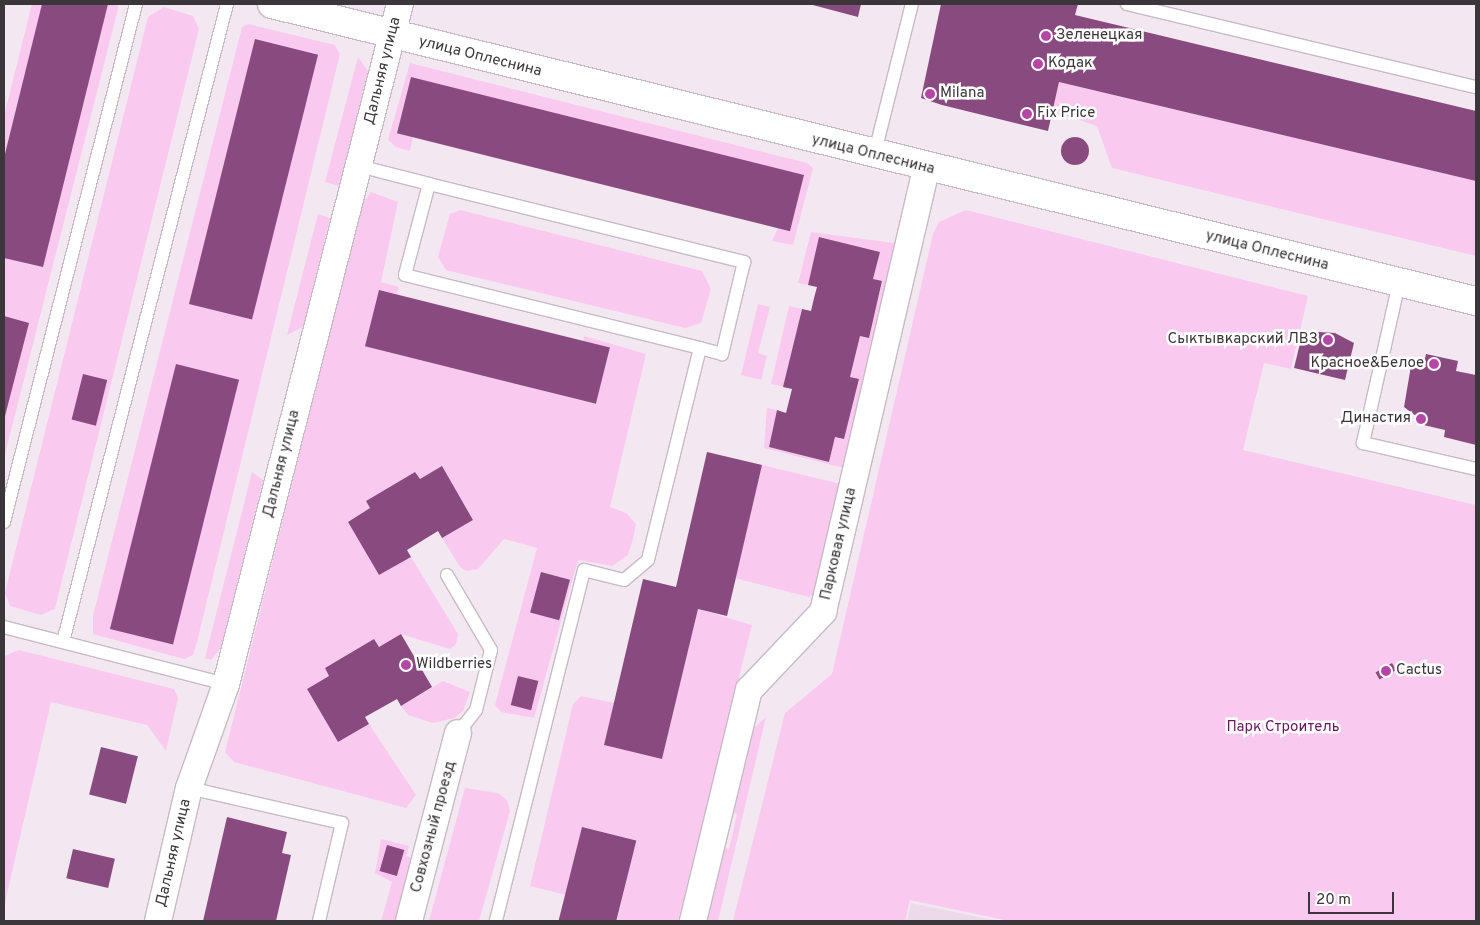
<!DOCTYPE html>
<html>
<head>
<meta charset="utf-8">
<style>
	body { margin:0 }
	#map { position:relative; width:1480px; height:925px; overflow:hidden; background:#f3e8f1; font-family:Overpass,sans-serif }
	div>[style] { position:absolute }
	.built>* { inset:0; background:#ecdae8 }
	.green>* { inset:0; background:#fac9f0; transform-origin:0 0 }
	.building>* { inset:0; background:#894b7f; transform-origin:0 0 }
	.round { border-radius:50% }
	.roads { filter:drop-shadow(1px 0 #c6bbc3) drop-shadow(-1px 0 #c6bbc3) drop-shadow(0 1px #c6bbc3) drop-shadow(0 -1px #c6bbc3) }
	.service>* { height:12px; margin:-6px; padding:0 6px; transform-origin:6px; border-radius:6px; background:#fff }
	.minor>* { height:26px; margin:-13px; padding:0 13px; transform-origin:13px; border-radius:13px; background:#fff }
	.tertiary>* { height:28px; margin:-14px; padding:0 14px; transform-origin:14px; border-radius:14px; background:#fff }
	.dots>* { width:14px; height:14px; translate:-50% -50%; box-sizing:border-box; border:2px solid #fff; border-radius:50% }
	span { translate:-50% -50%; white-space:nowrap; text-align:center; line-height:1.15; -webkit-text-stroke:5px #fff; paint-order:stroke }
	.poi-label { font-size:15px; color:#3a3639 }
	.left { translate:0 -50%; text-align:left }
	.right { translate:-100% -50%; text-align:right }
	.street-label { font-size:15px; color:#3a3639 }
	.park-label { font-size:15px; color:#67185e }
	.frame { position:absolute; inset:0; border:5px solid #3a3639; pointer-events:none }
	.scale { position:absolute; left:1308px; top:892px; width:86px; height:22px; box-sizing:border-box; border:2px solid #3a3639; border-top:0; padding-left:6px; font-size:15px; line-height:18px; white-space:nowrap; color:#3a3639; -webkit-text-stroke:4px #fff; paint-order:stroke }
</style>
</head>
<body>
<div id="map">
	<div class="built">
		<i style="clip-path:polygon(911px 903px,998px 921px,907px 921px)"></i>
	</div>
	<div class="green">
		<i style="clip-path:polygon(32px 4px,118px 4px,118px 9px,4px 458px,4px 116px)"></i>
		<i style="clip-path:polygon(164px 7px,193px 16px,199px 29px,55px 609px,41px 615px,10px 606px,5px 593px,148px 17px)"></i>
		<i style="clip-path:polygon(248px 24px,335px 45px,340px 54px,197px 642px,193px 655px,184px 659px,93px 634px,93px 616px,242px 27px)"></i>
		<i style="clip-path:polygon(358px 57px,368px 71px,339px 186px,325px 182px)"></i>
		<i style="clip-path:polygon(410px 63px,807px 163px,813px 168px,793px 245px,772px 241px,803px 175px,411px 77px,397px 132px,413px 137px,410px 151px,396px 147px,388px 140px)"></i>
		<i style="clip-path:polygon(1059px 82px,1476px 181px,1476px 256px,1112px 168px,1097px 126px,1052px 111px)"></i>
		<i style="clip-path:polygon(371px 192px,398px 202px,381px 282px,399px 287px,397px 294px,379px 290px,365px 346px,595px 404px,610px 348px,583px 341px,584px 336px,646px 354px,610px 507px,626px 513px,636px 524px,633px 539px,628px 555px,612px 566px,578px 560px,534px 718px,501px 712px,495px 705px,537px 548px,504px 539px,478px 569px,466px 571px,460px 567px,442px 538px,473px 520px,442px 467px,420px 479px,415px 472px,366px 501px,370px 508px,348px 522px,379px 575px,411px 557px,458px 634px,456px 644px,450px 649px,401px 634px,379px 647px,374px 640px,325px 668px,329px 676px,307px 689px,338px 742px,369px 724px,416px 795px,406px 808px,234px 762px,225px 752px,362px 204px)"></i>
		<i style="clip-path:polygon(460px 210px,702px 271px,711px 289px,701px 323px,685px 328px,446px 270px,438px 257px,450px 214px)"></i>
		<i style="clip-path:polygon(966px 210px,1308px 296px,1291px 369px,1264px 363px,1243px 450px,1476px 505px,1476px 921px,1009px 921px,910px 900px,905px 921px,733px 921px,785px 713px,832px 674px,933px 234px,939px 222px)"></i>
		<i style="clip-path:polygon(318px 214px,330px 218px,303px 327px,287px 335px)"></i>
		<i style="clip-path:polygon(811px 232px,894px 243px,899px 248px,844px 468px,764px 448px,767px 408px,777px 410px,769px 447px,829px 462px,835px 437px,844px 439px,859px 380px,850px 377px,860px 336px,869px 337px,882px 282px,873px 279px,880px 252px,820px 237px,808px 285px,798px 283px)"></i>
		<i style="clip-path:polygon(758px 304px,770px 307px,758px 353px,767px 356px,761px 380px,741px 375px)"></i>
		<i style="left:789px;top:306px;width:13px;height:80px;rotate:13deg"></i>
		<i style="clip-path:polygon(762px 465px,841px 484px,816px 593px,809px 597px,735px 578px)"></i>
		<i style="clip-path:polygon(252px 472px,263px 480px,221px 648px,211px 660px,205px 658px)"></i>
		<i style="clip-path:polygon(698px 609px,752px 625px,678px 921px,617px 921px,636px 840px,582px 827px,566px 895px,530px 886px,573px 704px,581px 696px,614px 703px,604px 745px,662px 759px)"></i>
		<i style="clip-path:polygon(19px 650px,174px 689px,178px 698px,166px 751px,147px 725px,51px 702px,4px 907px,4px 656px)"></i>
		<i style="clip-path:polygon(443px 681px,470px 692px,463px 711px,454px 718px,433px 723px,408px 715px,401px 706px)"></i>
		<i style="clip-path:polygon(766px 717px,718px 921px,705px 921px,722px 847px,729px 849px,737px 814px,731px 812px,753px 729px)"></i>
		<i style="clip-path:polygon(465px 788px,498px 793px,507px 800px,510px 811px,479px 921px,429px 921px)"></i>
		<i style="clip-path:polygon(381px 839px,409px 846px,406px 856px,416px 859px,400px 921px,381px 921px,392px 882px,375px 873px)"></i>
	</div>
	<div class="building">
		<i style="clip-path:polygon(42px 4px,108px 4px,43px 267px,4px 258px,4px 158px)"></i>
		<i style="clip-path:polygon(809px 4px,861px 4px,858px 17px)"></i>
		<i style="clip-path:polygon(941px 4px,1078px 4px,1075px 15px,1476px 111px,1476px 181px,1059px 82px,1048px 131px,942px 105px,921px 98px)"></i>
		<i style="left:255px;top:39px;width:65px;height:273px;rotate:14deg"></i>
		<i style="left:411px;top:77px;width:405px;height:58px;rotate:14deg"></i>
		<i class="round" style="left:1061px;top:137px;width:28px;height:28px"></i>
		<i style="clip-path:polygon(819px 237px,880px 252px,873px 279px,882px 281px,869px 338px,860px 336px,850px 377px,859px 379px,844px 439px,835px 437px,829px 462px,769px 447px,777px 410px,786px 413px,792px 389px,783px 387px,802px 309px,811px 311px,814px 298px,817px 287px,808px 285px)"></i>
		<i style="left:379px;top:290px;width:238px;height:58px;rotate:14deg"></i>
		<i style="clip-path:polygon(4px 316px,29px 323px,4px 420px)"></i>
		<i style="clip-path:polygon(1303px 331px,1335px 333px,1354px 343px,1345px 380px,1294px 368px)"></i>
		<i style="clip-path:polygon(1426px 354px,1458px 361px,1456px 371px,1476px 375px,1476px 445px,1444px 437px,1445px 430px,1415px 423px,1416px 416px,1404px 407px,1412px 360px,1424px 363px)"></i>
		<i style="left:176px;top:364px;width:65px;height:273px;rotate:14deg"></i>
		<i style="left:83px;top:374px;width:25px;height:47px;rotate:14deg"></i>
		<i style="clip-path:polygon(707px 452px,762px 465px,727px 616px,698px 609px,662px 759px,604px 745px,643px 579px,676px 587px)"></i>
		<i style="clip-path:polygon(442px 466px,473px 520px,442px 538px,438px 531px,407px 550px,411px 557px,379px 575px,348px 522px,370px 508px,366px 501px,415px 472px,420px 479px)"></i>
		<i style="left:541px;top:572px;width:30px;height:42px;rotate:15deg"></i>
		<i style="clip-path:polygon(401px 634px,432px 687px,401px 706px,397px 699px,365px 717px,369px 724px,338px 742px,307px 689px,329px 676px,325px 668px,374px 639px,379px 647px)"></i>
		<i style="left:1392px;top:663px;width:8px;height:19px;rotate:60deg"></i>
		<i style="left:518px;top:676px;width:21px;height:30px;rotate:14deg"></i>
		<i style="left:101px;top:747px;width:38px;height:49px;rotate:14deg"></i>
		<i style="clip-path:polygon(227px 817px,287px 832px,282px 853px,291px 855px,276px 921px,203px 921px)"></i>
		<i style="left:582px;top:827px;width:56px;height:97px;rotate:14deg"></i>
		<i style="left:387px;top:845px;width:18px;height:27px;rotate:16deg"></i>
		<i style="left:73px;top:849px;width:43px;height:30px;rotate:13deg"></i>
	</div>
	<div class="roads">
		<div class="service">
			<i style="left:1127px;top:4px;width:359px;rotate:13.4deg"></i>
			<i style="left:874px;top:156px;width:157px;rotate:-76deg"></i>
			<i style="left:359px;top:166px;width:72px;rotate:14.4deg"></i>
			<i style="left:429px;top:184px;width:94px;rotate:104.8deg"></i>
			<i style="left:405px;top:275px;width:304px;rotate:13.9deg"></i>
			<i style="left:429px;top:184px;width:325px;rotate:13.9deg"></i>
			<i style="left:744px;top:262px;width:95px;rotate:103.4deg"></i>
			<i style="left:722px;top:354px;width:23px;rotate:-165deg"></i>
			<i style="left:700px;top:348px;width:218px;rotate:103.8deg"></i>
			<i style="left:648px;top:560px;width:31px;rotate:140deg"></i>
			<i style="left:624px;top:580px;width:41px;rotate:-166deg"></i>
			<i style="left:584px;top:570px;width:362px;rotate:104.1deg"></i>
			<i style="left:1399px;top:283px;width:164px;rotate:102.7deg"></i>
			<i style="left:1363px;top:443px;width:116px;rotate:13deg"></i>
			<i style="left:4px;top:522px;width:535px;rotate:-75.7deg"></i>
			<i style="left:447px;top:575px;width:87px;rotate:59.6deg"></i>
			<i style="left:491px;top:650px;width:62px;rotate:104deg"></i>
			<i style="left:476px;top:710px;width:29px;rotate:128deg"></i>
			<i style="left:4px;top:627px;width:229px;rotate:14.4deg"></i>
			<i style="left:63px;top:642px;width:659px;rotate:-75.58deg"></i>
			<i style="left:189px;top:788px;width:157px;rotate:12.9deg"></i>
			<i style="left:342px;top:823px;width:101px;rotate:103.2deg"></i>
		</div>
		<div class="minor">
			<i style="left:158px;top:921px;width:137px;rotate:-76.9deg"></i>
			<i style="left:189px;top:788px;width:110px;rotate:-70.4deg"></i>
			<i style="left:226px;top:684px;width:702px;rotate:-75.65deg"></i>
			<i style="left:409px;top:921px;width:194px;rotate:-75.4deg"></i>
			<i style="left:693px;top:921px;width:238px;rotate:-76.4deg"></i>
			<i style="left:749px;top:690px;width:108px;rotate:-46.5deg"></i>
			<i style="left:823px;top:612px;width:456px;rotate:-76.9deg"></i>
		</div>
		<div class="tertiary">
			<i style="left:272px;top:4px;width:1240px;rotate:13.86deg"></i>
		</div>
	</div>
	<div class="dots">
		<i style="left:1046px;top:36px;background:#b447a6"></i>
		<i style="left:1038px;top:64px;background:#b447a6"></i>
		<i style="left:930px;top:94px;background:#b447a6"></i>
		<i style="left:1027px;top:114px;background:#b447a6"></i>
		<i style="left:1328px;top:340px;background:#b447a6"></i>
		<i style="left:1434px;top:364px;background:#b447a6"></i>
		<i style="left:1421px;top:419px;background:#b447a6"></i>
		<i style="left:406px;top:665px;background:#b447a6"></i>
		<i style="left:1386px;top:671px;background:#b447a6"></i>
	</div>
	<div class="poi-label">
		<span class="left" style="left:1056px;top:36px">Зеленецкая</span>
		<span class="left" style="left:1048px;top:64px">Кодак</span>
		<span class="left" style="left:940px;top:94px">Milana</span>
		<span class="left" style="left:1037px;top:114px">Fix Price</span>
		<span class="right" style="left:1318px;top:340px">Сыктывкарский ЛВЗ</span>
		<span class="right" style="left:1424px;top:364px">Красное&amp;Белое</span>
		<span class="right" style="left:1411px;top:419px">Династия</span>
		<span class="left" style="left:416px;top:665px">Wildberries</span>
		<span class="left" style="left:1396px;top:671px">Cactus</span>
	</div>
	<div class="street-label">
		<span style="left:480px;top:57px;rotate:14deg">улица Оплеснина</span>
		<span style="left:383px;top:71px;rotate:-76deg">Дальняя улица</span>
		<span style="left:873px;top:155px;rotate:14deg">улица Оплеснина</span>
		<span style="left:1267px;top:251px;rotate:14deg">улица Оплеснина</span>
		<span style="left:282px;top:464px;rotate:-76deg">Дальняя улица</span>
		<span style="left:839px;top:544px;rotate:-77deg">Парковая улица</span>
		<span style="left:434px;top:827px;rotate:-75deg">Совхозный проезд</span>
		<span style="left:174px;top:853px;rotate:-77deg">Дальняя улица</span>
	</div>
	<div class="park-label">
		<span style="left:1283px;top:728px">Парк Строитель</span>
	</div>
	<div class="frame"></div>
	<div class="scale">20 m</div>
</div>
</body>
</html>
